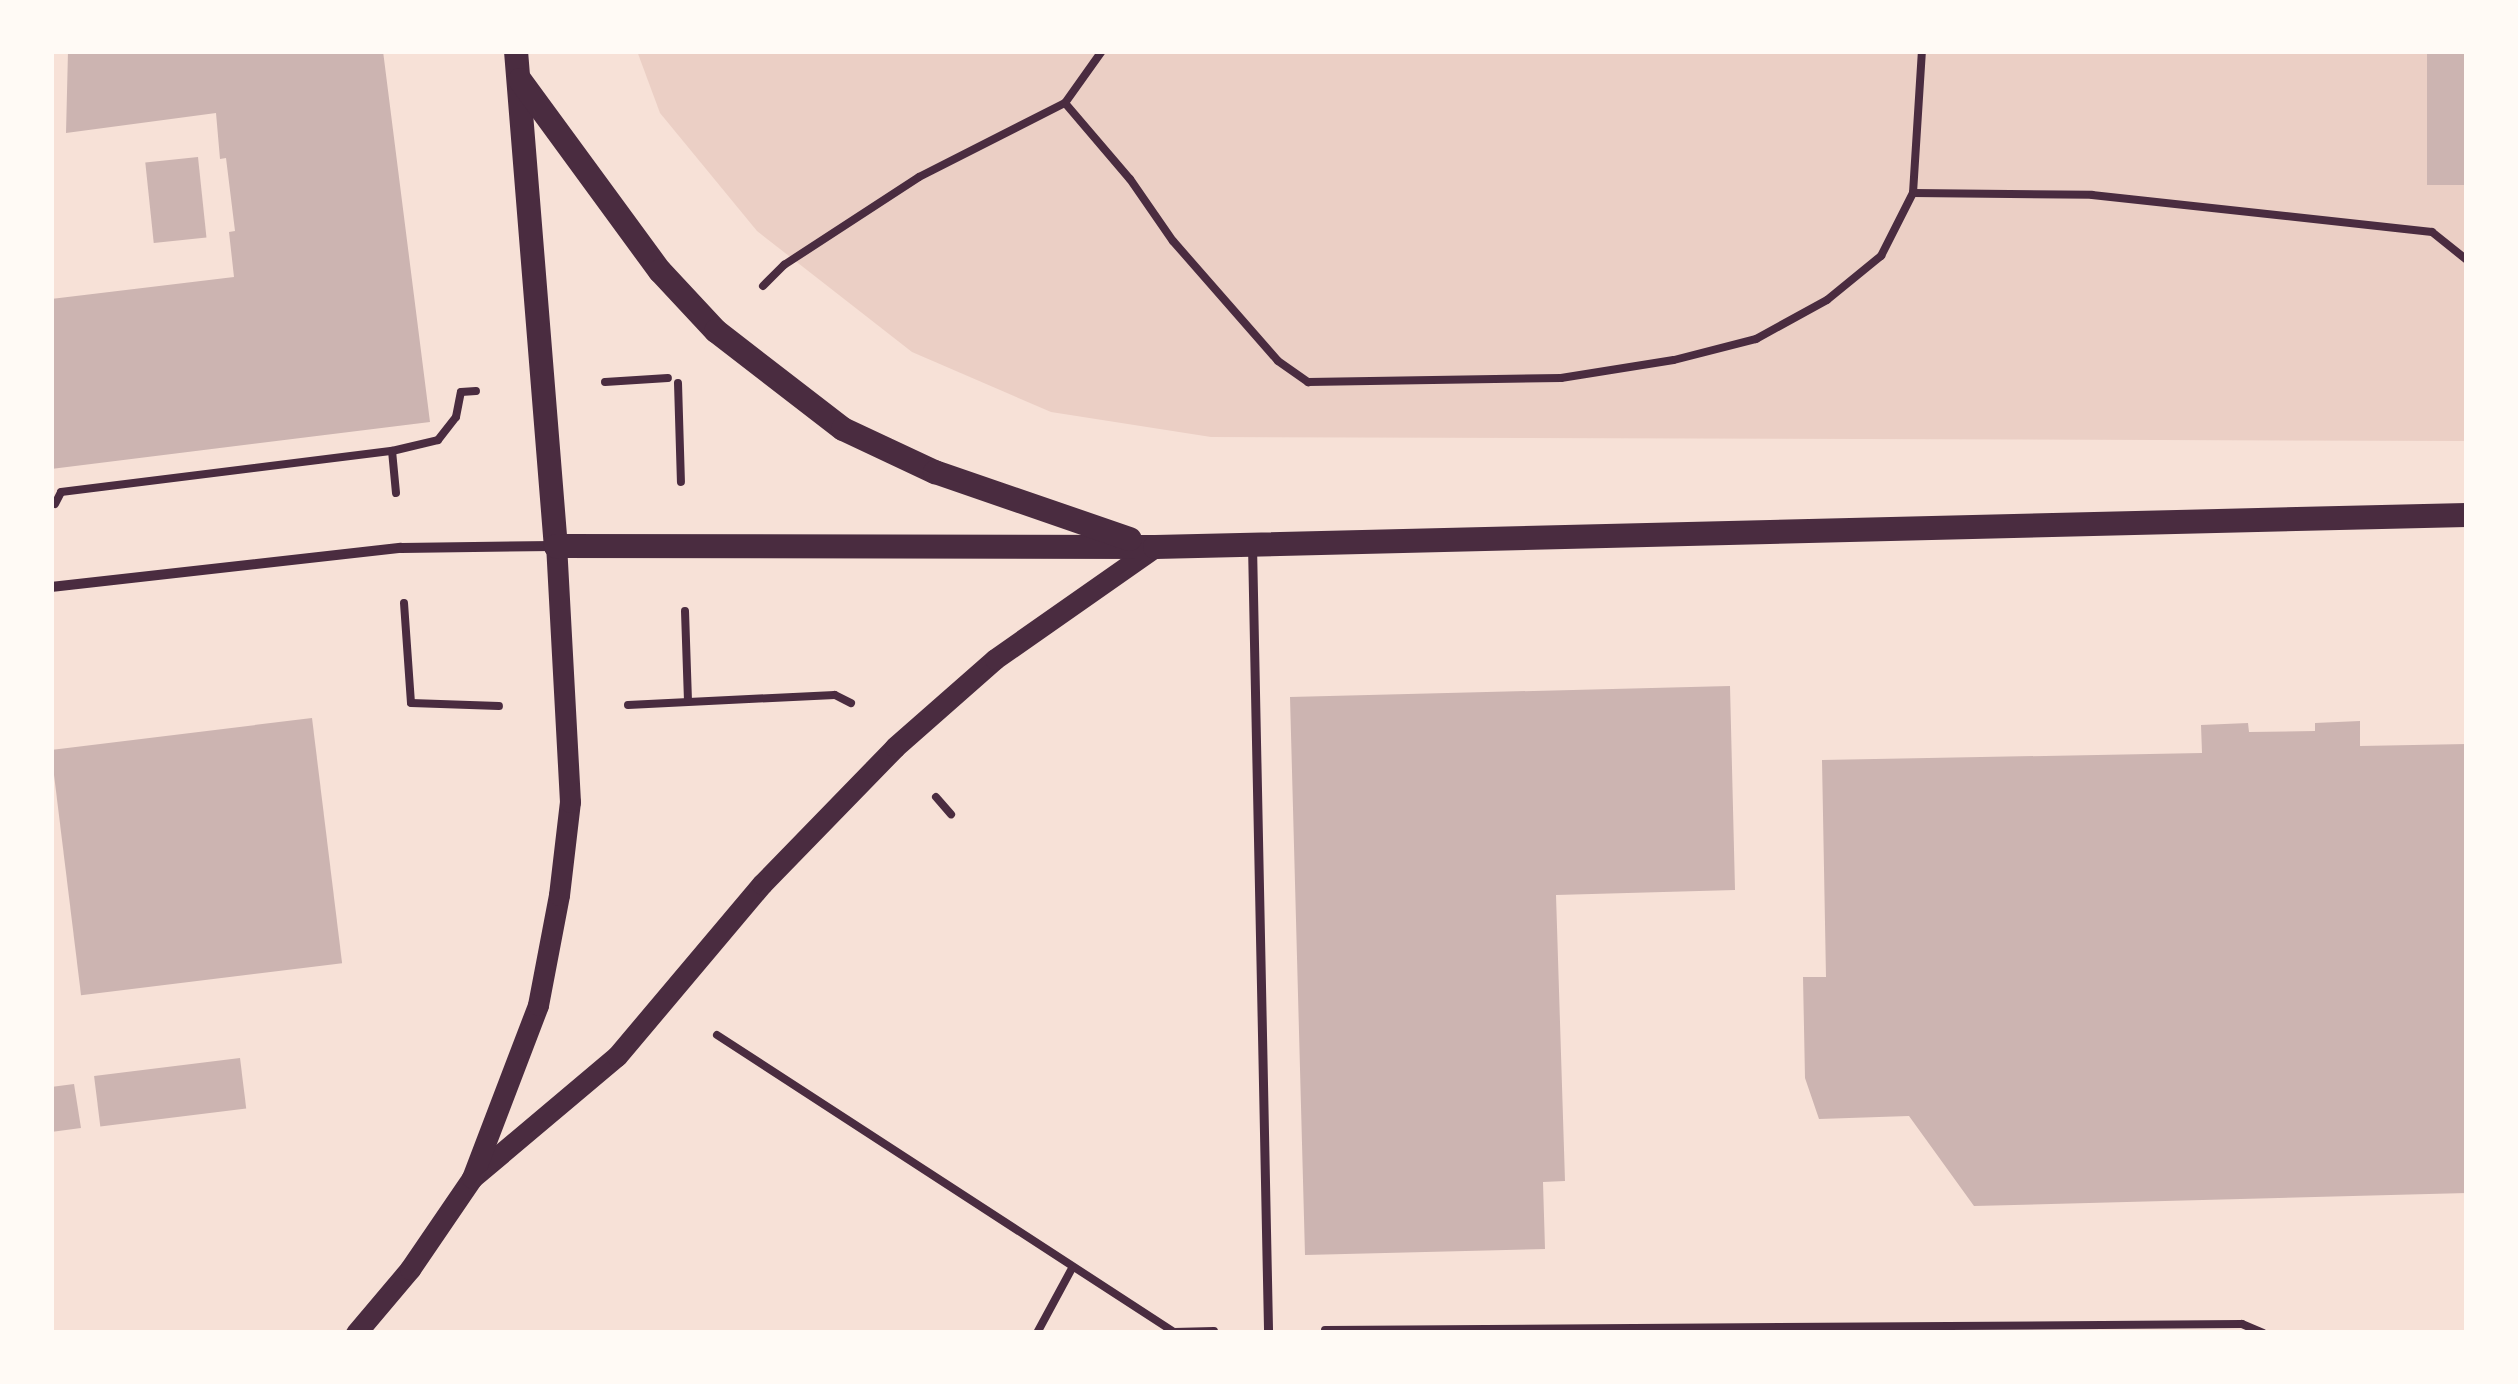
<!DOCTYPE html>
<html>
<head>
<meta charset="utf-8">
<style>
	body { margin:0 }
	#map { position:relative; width:2518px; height:1384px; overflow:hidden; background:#f7e1d7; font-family:"IBM Plex Sans",sans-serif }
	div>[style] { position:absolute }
	.green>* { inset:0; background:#ebcfc5 }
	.building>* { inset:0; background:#ccb4b1; transform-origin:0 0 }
	.path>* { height:8px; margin:-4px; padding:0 4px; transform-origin:4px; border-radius:4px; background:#4a2c40 }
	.service>* { height:9px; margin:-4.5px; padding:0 4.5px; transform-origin:4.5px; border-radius:4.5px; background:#4a2c40 }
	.pedestrian>* { height:10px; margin:-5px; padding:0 5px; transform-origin:5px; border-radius:5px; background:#4a2c40 }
	.tertiary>* { height:21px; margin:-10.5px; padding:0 10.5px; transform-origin:10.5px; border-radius:10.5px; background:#4a2c40 }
	.secondary>* { height:24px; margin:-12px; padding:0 12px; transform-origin:12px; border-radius:12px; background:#4a2c40 }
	span { translate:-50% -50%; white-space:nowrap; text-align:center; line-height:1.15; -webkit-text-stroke:10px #fffaf5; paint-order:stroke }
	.frame { position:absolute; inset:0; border:54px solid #fffaf5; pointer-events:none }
</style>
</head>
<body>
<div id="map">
	<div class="green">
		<i style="clip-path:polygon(637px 51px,2467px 51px,2467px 441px,1211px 437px,1051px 412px,912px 352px,757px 231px,660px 113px)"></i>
	</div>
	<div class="building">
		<i style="clip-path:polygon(68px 51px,383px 51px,430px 422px,51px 469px,51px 299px,234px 277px,229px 232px,235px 231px,226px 158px,220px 159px,216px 113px,66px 133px)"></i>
		<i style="left:2427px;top:51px;width:40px;height:134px"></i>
		<i style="left:198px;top:157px;width:81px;height:53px;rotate:84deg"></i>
		<i style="clip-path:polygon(1730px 686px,1735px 890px,1556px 895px,1565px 1181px,1543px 1182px,1545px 1249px,1305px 1255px,1290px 697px)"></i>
		<i style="left:312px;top:718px;width:247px;height:263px;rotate:83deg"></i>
		<i style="clip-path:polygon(2360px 721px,2360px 746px,2467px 744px,2467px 1193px,1974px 1206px,1909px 1116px,1819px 1119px,1805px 1078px,1803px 977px,1826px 977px,1822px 760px,2202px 753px,2201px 725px,2248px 723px,2249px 732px,2315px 731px,2315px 723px)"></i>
		<i style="left:240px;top:1058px;width:51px;height:147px;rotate:83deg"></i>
		<i style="clip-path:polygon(74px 1084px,81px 1128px,51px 1132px,51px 1087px)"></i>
	</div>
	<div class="path">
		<i style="left:1065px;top:103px;width:100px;rotate:49.5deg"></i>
		<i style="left:1130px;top:179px;width:75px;rotate:55.3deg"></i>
		<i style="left:1173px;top:241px;width:159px;rotate:48.8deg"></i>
		<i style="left:1278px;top:361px;width:37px;rotate:35deg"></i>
		<i style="left:1308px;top:382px;width:253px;rotate:-0.9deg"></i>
		<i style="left:1561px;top:378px;width:114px;rotate:-9.1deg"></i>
		<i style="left:1674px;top:360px;width:85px;rotate:-14.4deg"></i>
		<i style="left:1756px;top:339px;width:81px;rotate:-28.8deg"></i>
		<i style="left:1827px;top:300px;width:70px;rotate:-39.2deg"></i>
		<i style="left:1881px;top:256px;width:71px;rotate:-63.1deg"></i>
		<i style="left:1913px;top:193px;width:142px;rotate:-86.4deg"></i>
		<i style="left:1913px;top:193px;width:179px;rotate:0.6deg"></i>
		<i style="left:2092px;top:195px;width:342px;rotate:6.2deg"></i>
		<i style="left:2432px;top:232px;width:45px;rotate:38.7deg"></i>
		<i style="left:763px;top:286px;width:30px;rotate:-45deg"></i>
		<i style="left:784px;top:265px;width:161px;rotate:-33.1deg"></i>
		<i style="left:919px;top:177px;width:164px;rotate:-26.9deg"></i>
		<i style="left:1065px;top:103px;width:64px;rotate:-54.6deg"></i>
		<i style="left:605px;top:382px;width:63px;rotate:-3.6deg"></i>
		<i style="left:678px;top:383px;width:99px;rotate:88.3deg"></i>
		<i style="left:396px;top:493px;width:42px;rotate:-95.4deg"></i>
		<i style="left:392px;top:451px;width:47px;rotate:-13.4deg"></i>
		<i style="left:438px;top:440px;width:29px;rotate:-52deg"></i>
		<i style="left:456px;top:417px;width:25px;rotate:-79deg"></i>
		<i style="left:461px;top:392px;width:15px;rotate:-4deg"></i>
		<i style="left:55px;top:504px;width:13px;rotate:-63deg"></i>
		<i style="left:61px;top:492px;width:334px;rotate:-7.1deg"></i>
		<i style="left:404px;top:603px;width:100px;rotate:86deg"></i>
		<i style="left:411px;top:703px;width:88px;rotate:2deg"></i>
		<i style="left:685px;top:611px;width:90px;rotate:88.1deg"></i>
		<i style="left:628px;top:705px;width:207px;rotate:-2.8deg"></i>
		<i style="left:835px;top:695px;width:18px;rotate:27deg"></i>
		<i style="left:936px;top:797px;width:23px;rotate:49deg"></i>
		<i style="left:717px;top:1035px;width:545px;rotate:33.02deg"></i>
		<i style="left:1174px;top:1332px;width:40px;rotate:-1.4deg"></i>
		<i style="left:1325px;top:1330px;width:917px;rotate:-0.37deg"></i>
		<i style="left:2242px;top:1324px;width:23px;rotate:23deg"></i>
		<i style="left:1037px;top:1333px;width:72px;rotate:-61.6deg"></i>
	</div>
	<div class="service">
		<i style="left:1252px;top:545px;width:785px;rotate:88.83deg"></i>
	</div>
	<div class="pedestrian">
		<i style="left:51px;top:587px;width:352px;rotate:-6.4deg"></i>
		<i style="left:401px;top:548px;width:152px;rotate:-0.8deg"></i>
	</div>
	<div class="tertiary">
		<i style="left:472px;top:1178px;width:189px;rotate:-40.1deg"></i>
		<i style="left:617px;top:1056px;width:225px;rotate:-49.9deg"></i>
		<i style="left:762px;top:884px;width:191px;rotate:-45.8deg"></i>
		<i style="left:895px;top:747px;width:133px;rotate:-41.3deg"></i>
		<i style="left:995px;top:659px;width:195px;rotate:-35deg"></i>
		<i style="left:356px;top:1333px;width:84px;rotate:-49.8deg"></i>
		<i style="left:410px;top:1269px;width:110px;rotate:-55.7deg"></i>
		<i style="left:472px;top:1178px;width:185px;rotate:-69.1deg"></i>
		<i style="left:538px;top:1005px;width:112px;rotate:-79.2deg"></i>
		<i style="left:559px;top:895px;width:94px;rotate:-83.3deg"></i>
		<i style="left:570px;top:802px;width:256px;rotate:-93.1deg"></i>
	</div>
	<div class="secondary">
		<i style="left:516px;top:51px;width:497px;rotate:85.4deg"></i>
		<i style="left:556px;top:546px;width:599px;rotate:0.1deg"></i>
		<i style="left:1155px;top:547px;width:1312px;rotate:-1.4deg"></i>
		<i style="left:520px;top:80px;width:237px;rotate:53.8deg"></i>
		<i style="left:660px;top:271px;width:82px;rotate:47deg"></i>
		<i style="left:716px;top:331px;width:160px;rotate:37.7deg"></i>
		<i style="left:843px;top:429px;width:102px;rotate:25.1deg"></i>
		<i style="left:935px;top:472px;width:206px;rotate:19deg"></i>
	</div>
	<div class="frame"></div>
</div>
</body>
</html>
